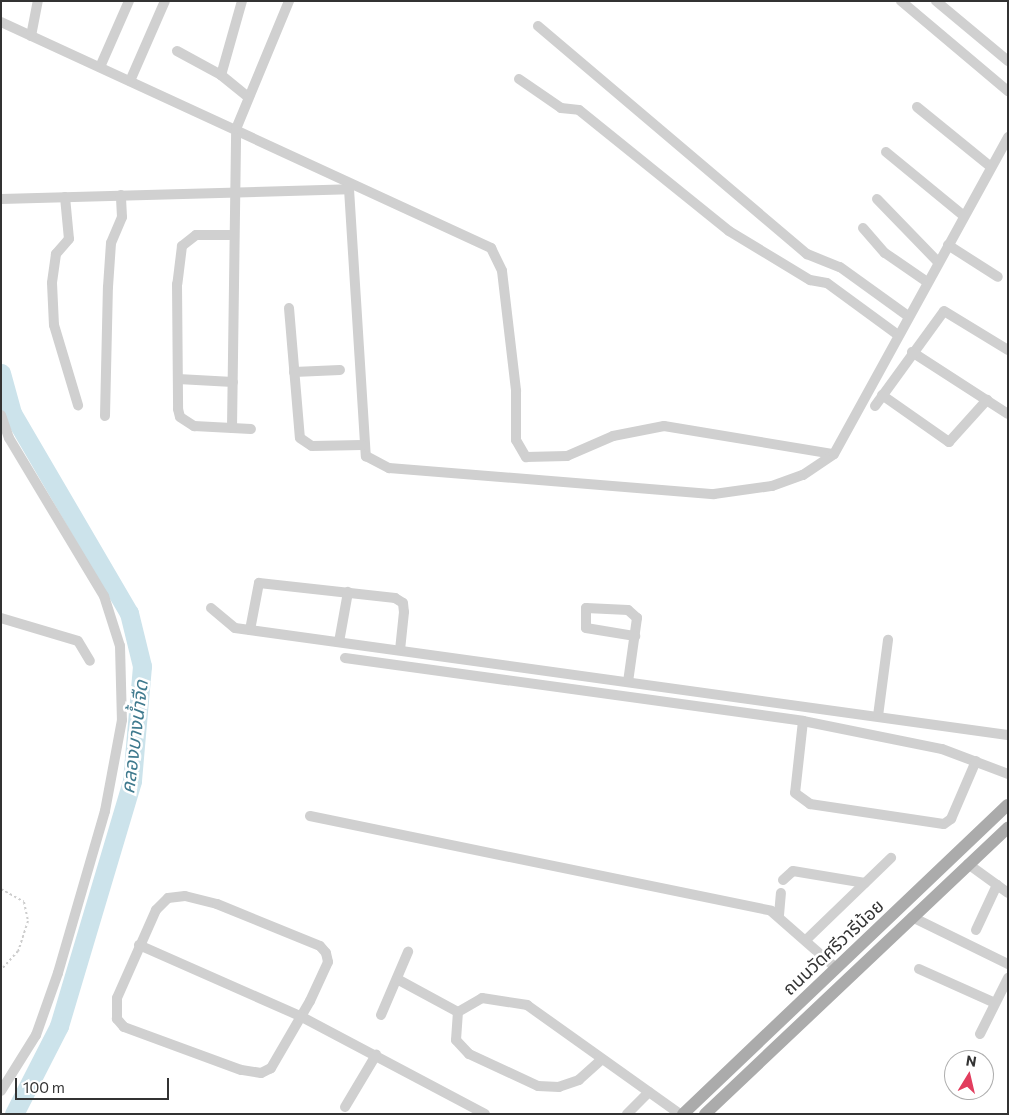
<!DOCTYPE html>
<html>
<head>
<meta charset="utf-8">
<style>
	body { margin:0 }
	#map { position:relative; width:1009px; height:1115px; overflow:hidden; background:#fff; font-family:Commissioner,"Noto Sans Thai",sans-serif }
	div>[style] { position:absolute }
	.river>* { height:19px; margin:-9.5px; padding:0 9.5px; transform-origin:9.5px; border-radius:9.5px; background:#cce3eb }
	.path>* { height:2px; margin-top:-1px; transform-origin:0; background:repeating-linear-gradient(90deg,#cdcdcd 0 2.5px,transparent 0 5px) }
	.minor>* { height:10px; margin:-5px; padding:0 5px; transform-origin:5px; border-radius:5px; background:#d0d0d0 }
	.major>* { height:12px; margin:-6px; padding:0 6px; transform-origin:6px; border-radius:6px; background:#ababab }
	span { translate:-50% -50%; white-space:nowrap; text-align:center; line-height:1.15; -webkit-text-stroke:5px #fff; paint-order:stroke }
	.street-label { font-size:18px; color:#333 }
	.water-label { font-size:19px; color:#3f7a8e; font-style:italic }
	.frame { position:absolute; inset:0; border:2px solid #333; pointer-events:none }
	.north { position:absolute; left:944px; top:1050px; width:50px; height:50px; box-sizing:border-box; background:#fff; border:1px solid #adadad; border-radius:50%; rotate:9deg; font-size:14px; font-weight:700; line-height:20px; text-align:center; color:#333 }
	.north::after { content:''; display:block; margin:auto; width:18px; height:22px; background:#e23d5e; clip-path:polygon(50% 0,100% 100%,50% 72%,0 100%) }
	.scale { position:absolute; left:15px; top:1078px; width:154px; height:22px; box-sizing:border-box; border:2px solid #333; border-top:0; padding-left:6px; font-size:15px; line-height:18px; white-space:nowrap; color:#333; -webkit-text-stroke:4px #fff; paint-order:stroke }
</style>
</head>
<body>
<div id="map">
	<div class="river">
		<i style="left:1px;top:373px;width:41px;rotate:74.6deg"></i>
		<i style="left:12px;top:413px;width:232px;rotate:59.7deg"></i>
		<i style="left:129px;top:613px;width:55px;rotate:76.2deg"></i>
		<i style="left:142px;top:666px;width:115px;rotate:95deg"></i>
		<i style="left:132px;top:781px;width:256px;rotate:106.6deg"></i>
		<i style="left:59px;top:1026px;width:99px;rotate:117.1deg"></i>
	</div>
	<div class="path">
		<i style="left:1px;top:889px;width:26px;rotate:29deg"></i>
		<i style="left:24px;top:902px;width:19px;rotate:78deg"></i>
		<i style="left:28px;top:921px;width:32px;rotate:108deg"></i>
		<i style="left:18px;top:951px;width:25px;rotate:132deg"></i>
	</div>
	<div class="minor">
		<i style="left:242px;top:1px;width:77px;rotate:105.8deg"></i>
		<i style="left:221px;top:75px;width:35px;rotate:39deg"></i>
		<i style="left:901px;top:1px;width:140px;rotate:40.1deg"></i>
		<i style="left:936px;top:1px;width:94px;rotate:39.8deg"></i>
		<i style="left:1px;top:22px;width:540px;rotate:24.76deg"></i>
		<i style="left:491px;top:248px;width:25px;rotate:64deg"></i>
		<i style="left:502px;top:271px;width:121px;rotate:83.3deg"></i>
		<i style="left:516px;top:391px;width:49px;rotate:90deg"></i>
		<i style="left:516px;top:440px;width:20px;rotate:60deg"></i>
		<i style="left:526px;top:457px;width:41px;rotate:-1.4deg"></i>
		<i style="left:567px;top:456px;width:50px;rotate:-23.5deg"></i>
		<i style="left:613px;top:436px;width:52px;rotate:-11.1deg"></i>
		<i style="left:664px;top:426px;width:172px;rotate:9.4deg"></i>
		<i style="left:538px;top:26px;width:353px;rotate:40.3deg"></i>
		<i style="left:807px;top:254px;width:35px;rotate:22deg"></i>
		<i style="left:840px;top:267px;width:84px;rotate:35.8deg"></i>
		<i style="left:31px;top:36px;width:36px;rotate:-79deg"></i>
		<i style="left:177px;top:51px;width:50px;rotate:28.6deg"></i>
		<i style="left:100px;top:67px;width:72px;rotate:-66.3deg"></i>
		<i style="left:519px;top:79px;width:51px;rotate:34.6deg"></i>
		<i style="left:561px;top:108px;width:18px;rotate:6deg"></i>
		<i style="left:579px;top:110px;width:193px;rotate:38.9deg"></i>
		<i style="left:729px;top:231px;width:95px;rotate:31.2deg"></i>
		<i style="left:810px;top:280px;width:17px;rotate:10deg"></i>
		<i style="left:827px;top:283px;width:88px;rotate:36.2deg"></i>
		<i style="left:130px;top:81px;width:87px;rotate:-66.4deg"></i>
		<i style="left:917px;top:107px;width:95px;rotate:39deg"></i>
		<i style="left:886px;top:152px;width:101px;rotate:39.4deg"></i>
		<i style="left:65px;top:197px;width:42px;rotate:84.6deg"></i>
		<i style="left:69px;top:239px;width:20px;rotate:131deg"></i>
		<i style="left:56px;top:254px;width:29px;rotate:98deg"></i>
		<i style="left:52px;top:283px;width:42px;rotate:87.3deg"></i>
		<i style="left:54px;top:325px;width:84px;rotate:73.3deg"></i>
		<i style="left:1px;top:199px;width:348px;rotate:-1.6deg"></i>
		<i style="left:349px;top:189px;width:268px;rotate:86.4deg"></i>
		<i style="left:366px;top:456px;width:26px;rotate:28deg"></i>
		<i style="left:389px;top:468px;width:326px;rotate:4.6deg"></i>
		<i style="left:714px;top:494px;width:59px;rotate:-7.9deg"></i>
		<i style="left:772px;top:486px;width:33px;rotate:-20deg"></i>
		<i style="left:803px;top:475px;width:37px;rotate:-34deg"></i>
		<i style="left:834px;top:454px;width:362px;rotate:-61.2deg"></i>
		<i style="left:877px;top:199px;width:88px;rotate:45.9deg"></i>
		<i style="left:863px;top:228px;width:33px;rotate:49deg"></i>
		<i style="left:885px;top:253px;width:51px;rotate:34.6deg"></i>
		<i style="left:234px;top:235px;width:38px;rotate:180deg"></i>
		<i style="left:196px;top:235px;width:18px;rotate:142deg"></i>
		<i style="left:182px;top:246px;width:38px;rotate:97deg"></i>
		<i style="left:177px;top:284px;width:125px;rotate:89.5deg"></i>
		<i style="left:178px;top:409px;width:8px;rotate:76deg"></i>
		<i style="left:180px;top:417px;width:17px;rotate:33deg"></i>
		<i style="left:194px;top:426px;width:57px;rotate:3deg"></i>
		<i style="left:948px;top:245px;width:59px;rotate:32.6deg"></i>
		<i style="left:289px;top:308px;width:130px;rotate:85.2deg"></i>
		<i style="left:300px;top:438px;width:14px;rotate:34deg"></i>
		<i style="left:312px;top:446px;width:50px;rotate:-1.1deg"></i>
		<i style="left:912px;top:352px;width:114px;rotate:32.9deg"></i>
		<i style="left:294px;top:372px;width:46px;rotate:-2.5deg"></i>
		<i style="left:178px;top:379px;width:55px;rotate:3.1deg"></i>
		<i style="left:882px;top:395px;width:82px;rotate:35deg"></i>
		<i style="left:949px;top:442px;width:57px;rotate:-47.9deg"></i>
		<i style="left:875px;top:406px;width:117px;rotate:-54deg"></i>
		<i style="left:944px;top:311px;width:75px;rotate:31.4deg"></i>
		<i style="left:1px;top:415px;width:24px;rotate:71deg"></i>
		<i style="left:9px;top:438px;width:184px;rotate:59deg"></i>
		<i style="left:104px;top:596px;width:52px;rotate:72.3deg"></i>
		<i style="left:120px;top:646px;width:74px;rotate:88.5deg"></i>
		<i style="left:122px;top:720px;width:93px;rotate:100.6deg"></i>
		<i style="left:105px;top:811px;width:169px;rotate:106.2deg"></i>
		<i style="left:58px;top:973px;width:66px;rotate:109.5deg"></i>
		<i style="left:36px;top:1035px;width:66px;rotate:122deg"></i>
		<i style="left:105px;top:416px;width:129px;rotate:-88.7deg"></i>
		<i style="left:108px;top:287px;width:44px;rotate:-86.1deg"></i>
		<i style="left:111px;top:243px;width:28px;rotate:-67deg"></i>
		<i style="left:122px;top:217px;width:22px;rotate:-93deg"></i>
		<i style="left:232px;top:428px;width:299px;rotate:-89.2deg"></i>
		<i style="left:236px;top:129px;width:139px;rotate:-67.5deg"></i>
		<i style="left:211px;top:608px;width:31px;rotate:40deg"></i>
		<i style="left:235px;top:628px;width:780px;rotate:7.88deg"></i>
		<i style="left:1px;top:618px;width:80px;rotate:16.6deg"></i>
		<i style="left:78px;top:641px;width:23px;rotate:59deg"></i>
		<i style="left:250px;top:630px;width:48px;rotate:-79.2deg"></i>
		<i style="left:259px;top:583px;width:137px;rotate:6.3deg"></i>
		<i style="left:395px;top:598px;width:9px;rotate:32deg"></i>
		<i style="left:403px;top:603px;width:9px;rotate:84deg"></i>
		<i style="left:404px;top:612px;width:38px;rotate:96deg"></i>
		<i style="left:339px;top:642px;width:51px;rotate:-79.8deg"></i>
		<i style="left:345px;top:658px;width:462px;rotate:7.8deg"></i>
		<i style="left:803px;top:721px;width:142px;rotate:11.4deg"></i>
		<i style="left:942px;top:749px;width:71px;rotate:20.7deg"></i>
		<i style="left:628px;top:682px;width:65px;rotate:-82deg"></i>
		<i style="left:637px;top:618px;width:12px;rotate:-138deg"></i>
		<i style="left:628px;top:610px;width:42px;rotate:-177.3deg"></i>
		<i style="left:586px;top:608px;width:20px;rotate:90deg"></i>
		<i style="left:586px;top:628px;width:50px;rotate:9.3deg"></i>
		<i style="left:878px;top:716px;width:77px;rotate:-82.5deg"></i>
		<i style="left:803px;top:721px;width:72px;rotate:96.3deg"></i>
		<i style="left:795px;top:793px;width:19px;rotate:36deg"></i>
		<i style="left:810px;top:804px;width:135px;rotate:8.5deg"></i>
		<i style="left:944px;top:824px;width:9px;rotate:-36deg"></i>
		<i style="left:951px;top:819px;width:63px;rotate:-66.7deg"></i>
		<i style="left:310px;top:816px;width:471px;rotate:11.6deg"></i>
		<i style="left:771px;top:911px;width:86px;rotate:41.2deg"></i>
		<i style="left:968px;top:864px;width:49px;rotate:35.9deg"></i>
		<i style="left:783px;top:880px;width:13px;rotate:-42deg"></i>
		<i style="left:793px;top:871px;width:73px;rotate:9.5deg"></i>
		<i style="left:185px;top:896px;width:33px;rotate:14deg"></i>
		<i style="left:217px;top:904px;width:111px;rotate:22.2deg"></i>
		<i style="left:320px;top:946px;width:9px;rotate:49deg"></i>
		<i style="left:326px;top:953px;width:9px;rotate:77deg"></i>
		<i style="left:328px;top:962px;width:43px;rotate:114.8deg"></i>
		<i style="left:310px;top:1001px;width:78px;rotate:120.2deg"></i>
		<i style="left:271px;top:1068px;width:11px;rotate:153deg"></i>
		<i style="left:261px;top:1073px;width:20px;rotate:-171deg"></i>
		<i style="left:241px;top:1070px;width:125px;rotate:-159.8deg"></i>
		<i style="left:124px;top:1027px;width:11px;rotate:-131deg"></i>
		<i style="left:117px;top:1019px;width:21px;rotate:-90deg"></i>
		<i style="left:117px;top:998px;width:96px;rotate:-66.1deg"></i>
		<i style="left:156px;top:910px;width:17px;rotate:-45deg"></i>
		<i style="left:168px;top:898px;width:17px;rotate:-7deg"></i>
		<i style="left:779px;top:915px;width:22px;rotate:-85deg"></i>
		<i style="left:912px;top:917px;width:107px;rotate:26.1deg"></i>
		<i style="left:976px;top:930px;width:50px;rotate:-65deg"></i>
		<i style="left:807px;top:939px;width:117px;rotate:-44deg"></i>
		<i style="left:139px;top:945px;width:178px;rotate:23.8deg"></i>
		<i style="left:302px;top:1017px;width:207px;rotate:27.9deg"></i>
		<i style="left:919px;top:969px;width:83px;rotate:24.1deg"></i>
		<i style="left:397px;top:979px;width:69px;rotate:28.4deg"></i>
		<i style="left:381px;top:1015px;width:69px;rotate:-66.8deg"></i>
		<i style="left:980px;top:1034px;width:63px;rotate:-63.4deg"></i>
		<i style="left:601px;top:1060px;width:30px;rotate:138deg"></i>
		<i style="left:579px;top:1080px;width:21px;rotate:161deg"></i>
		<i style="left:559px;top:1087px;width:21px;rotate:-177deg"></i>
		<i style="left:538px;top:1086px;width:76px;rotate:-155.1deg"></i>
		<i style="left:469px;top:1054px;width:19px;rotate:-133deg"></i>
		<i style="left:456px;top:1040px;width:28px;rotate:-86deg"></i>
		<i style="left:458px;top:1012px;width:28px;rotate:-30deg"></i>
		<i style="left:482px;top:998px;width:46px;rotate:8.8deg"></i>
		<i style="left:527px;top:1005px;width:188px;rotate:35.5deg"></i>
		<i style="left:345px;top:1107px;width:61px;rotate:-59.2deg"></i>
		<i style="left:627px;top:1114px;width:31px;rotate:-45deg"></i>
	</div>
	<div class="major">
		<i style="left:683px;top:1114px;width:448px;rotate:-43.6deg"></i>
		<i style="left:705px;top:1114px;width:417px;rotate:-43.4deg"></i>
	</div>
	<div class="street-label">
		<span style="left:833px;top:947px;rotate:-43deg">ถนนวัดศรีวารีน้อย</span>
	</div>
	<div class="water-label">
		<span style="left:134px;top:737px;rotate:-83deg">คลองบางน้ำจืด</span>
	</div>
	<div class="frame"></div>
	<div class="north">N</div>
	<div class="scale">100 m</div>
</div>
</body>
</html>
